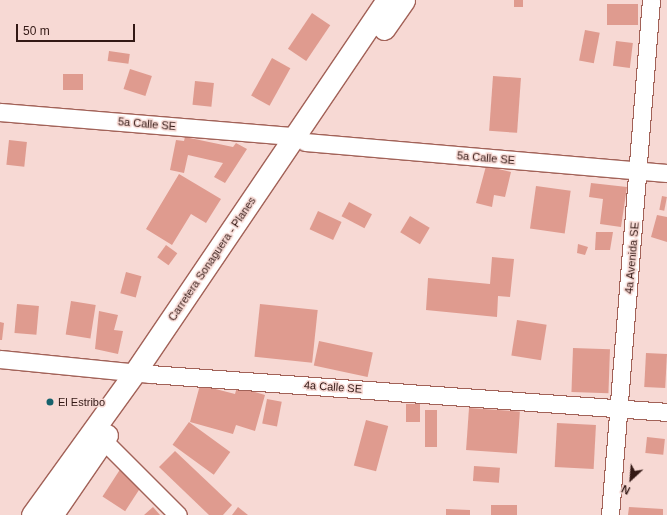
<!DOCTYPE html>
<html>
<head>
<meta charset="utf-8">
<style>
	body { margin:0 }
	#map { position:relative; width:667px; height:515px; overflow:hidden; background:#f7d9d4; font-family:Arial,sans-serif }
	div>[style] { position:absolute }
	.building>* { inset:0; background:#df9b8f; transform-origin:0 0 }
	.roads { filter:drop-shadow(1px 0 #a26258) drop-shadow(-1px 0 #a26258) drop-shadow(0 1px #a26258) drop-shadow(0 -1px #a26258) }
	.minor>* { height:17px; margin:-8.5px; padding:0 8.5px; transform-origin:8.5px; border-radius:8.5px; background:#fff }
	.major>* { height:21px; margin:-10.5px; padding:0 10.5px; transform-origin:10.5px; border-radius:10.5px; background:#fff }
	.dots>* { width:11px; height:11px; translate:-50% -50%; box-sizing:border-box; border:2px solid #f7d9d4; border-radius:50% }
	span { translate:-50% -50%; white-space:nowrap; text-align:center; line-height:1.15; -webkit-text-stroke:3px #f7d9d4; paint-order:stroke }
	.street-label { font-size:11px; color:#331915 }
	.poi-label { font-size:11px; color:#331915 }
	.left { translate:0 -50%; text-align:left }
	.north { position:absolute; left:611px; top:459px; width:40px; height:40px; -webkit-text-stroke:3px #f7d9d4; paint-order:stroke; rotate:206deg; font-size:11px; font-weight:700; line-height:16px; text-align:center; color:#331915 }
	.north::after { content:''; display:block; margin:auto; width:14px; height:18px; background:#331915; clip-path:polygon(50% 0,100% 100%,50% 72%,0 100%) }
	.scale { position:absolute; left:16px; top:24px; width:119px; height:18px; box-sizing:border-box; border:2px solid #331915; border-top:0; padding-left:5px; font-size:12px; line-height:14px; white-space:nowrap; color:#331915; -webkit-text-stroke:3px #f7d9d4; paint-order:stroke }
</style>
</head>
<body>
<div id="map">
	<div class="building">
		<i style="left:514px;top:0;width:9px;height:7px"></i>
		<i style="left:607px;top:4px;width:31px;height:21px"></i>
		<i style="left:312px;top:13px;width:22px;height:43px;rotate:34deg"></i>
		<i style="left:585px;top:30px;width:15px;height:31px;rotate:11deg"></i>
		<i style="left:616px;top:41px;width:17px;height:25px;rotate:7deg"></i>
		<i style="left:109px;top:51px;width:21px;height:10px;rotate:8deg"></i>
		<i style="left:272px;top:58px;width:21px;height:43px;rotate:29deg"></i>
		<i style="left:130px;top:69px;width:23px;height:21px;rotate:18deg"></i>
		<i style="left:63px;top:74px;width:20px;height:16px"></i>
		<i style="left:493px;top:76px;width:28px;height:55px;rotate:4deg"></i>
		<i style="left:195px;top:81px;width:19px;height:24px;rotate:6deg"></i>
		<i style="clip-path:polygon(185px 137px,233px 147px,236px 143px,247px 149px,225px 183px,214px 177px,223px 163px,188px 155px,184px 173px,170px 170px,176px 140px,184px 141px)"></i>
		<i style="left:9px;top:140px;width:18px;height:25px;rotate:6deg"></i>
		<i style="clip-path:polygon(486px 166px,511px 172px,505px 197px,494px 195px,492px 207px,476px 203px)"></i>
		<i style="clip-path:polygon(179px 174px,221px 199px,206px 223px,191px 214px,172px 245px,146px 229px)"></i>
		<i style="clip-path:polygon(591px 183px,627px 187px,621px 227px,600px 224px,603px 199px,589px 197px)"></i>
		<i style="left:536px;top:186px;width:35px;height:43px;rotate:8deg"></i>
		<i style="left:662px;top:196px;width:5px;height:14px;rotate:11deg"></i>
		<i style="left:349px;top:202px;width:26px;height:16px;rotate:28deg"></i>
		<i style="left:318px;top:211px;width:26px;height:20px;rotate:25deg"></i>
		<i style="clip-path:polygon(657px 215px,667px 217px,667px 242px,651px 237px)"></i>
		<i style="left:410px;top:216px;width:23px;height:19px;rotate:31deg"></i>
		<i style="clip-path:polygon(596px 232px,613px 232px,610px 250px,595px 250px)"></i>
		<i style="clip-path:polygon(578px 244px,588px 247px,585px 255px,577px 253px)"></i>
		<i style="left:166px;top:245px;width:14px;height:15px;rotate:36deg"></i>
		<i style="clip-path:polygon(492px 257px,514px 259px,510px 297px,498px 296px,497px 317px,426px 310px,428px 278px,490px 284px)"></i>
		<i style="left:126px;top:272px;width:16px;height:22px;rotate:15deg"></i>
		<i style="left:71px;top:301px;width:25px;height:34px;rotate:9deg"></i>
		<i style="left:17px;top:304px;width:22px;height:29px;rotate:5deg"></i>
		<i style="left:260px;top:304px;width:58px;height:53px;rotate:6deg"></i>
		<i style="clip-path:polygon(99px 311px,118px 315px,114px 330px,123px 331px,118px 354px,95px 349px)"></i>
		<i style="left:517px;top:320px;width:30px;height:36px;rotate:9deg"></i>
		<i style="clip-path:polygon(0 322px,4px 323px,2px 340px,0 340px)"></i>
		<i style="left:319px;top:341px;width:55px;height:25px;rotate:12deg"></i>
		<i style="left:573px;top:348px;width:37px;height:44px;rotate:2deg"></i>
		<i style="left:646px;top:353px;width:21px;height:34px;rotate:3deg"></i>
		<i style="clip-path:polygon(200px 385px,235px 394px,237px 387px,265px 395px,255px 431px,236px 425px,233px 434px,190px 422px)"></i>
		<i style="left:267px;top:399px;width:15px;height:25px;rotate:11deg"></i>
		<i style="left:406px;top:404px;width:14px;height:18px"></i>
		<i style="left:469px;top:408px;width:51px;height:42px;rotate:4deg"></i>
		<i style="left:425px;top:410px;width:12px;height:37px"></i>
		<i style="left:366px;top:420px;width:23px;height:47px;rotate:15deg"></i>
		<i style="left:189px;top:422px;width:51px;height:28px;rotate:36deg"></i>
		<i style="left:557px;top:423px;width:39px;height:44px;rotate:3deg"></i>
		<i style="left:647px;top:437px;width:18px;height:16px;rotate:6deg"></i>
		<i style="clip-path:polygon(175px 451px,232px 505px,223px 515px,209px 515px,159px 467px)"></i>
		<i style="left:474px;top:466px;width:26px;height:15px;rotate:4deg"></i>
		<i style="left:121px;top:468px;width:27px;height:34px;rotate:33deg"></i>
		<i style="left:491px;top:505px;width:26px;height:10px"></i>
		<i style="clip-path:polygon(153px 507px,160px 515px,144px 515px)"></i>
		<i style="clip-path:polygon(238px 507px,248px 515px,232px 515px)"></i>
		<i style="clip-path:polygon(629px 507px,663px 509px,663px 515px,628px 515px)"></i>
		<i style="clip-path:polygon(446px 509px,470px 510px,470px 515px,446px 515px)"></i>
	</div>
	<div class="roads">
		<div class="minor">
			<i style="left:0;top:112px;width:296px;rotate:4.7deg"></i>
			<i style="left:305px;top:142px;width:363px;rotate:4.9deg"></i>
			<i style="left:0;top:359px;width:151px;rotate:5.7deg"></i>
			<i style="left:150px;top:374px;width:518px;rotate:4.2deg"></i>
			<i style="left:95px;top:432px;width:117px;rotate:45deg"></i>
			<i style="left:610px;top:515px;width:517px;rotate:-85.45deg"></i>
		</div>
		<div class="major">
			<i style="left:384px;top:29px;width:35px;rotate:-55deg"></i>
			<i style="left:32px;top:515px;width:176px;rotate:-54.2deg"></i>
			<i style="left:135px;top:372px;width:449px;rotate:-55.9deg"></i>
			<i style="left:52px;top:515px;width:97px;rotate:-55.5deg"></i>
		</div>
	</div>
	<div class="dots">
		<i style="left:50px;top:402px;background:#16626d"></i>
	</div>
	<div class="street-label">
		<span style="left:147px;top:124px;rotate:5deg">5a Calle SE</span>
		<span style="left:486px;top:158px;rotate:5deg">5a Calle SE</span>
		<span style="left:632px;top:258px;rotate:-85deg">4a Avenida SE</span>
		<span style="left:212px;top:259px;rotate:-56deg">Carretera Sonaguera - Planes</span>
		<span style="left:333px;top:387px;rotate:4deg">4a Calle SE</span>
	</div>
	<div class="poi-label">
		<span class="left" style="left:58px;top:402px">El Estribo</span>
	</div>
	<div class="north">N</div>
	<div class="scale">50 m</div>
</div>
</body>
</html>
